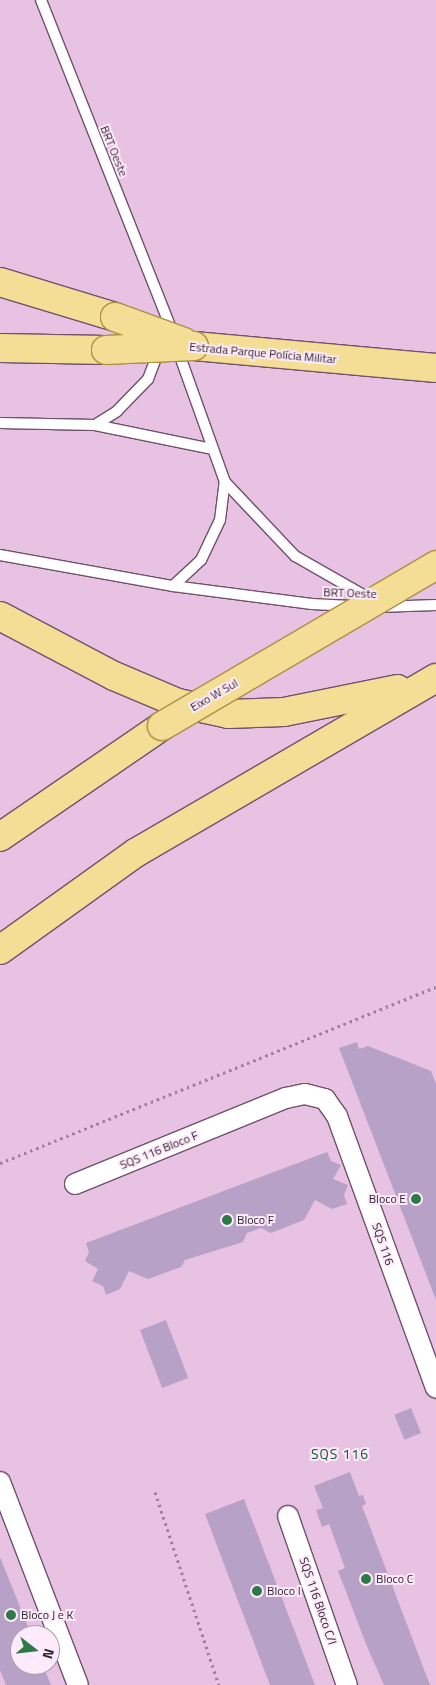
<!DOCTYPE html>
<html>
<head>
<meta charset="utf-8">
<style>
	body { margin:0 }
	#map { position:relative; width:436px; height:1685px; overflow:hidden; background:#e8c2e2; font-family:"Titillium Web",sans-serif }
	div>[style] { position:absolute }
	.building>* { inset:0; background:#b8a1c7; transform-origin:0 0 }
	.path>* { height:3px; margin-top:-1.5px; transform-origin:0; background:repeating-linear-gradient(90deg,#9c8098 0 2.5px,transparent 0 6.5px) }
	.roads { filter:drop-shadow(1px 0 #70506b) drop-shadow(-1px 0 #70506b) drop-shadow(0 1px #70506b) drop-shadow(0 -1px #70506b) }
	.lane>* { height:10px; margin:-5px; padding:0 5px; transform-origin:5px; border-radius:5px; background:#fff }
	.street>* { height:20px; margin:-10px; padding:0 10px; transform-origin:10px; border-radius:10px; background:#fff }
	.primary>* { height:28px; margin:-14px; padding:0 14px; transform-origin:14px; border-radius:14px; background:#f4de95 }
	.bridges { filter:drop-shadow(1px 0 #ac8f44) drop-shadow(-1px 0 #ac8f44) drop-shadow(0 1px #ac8f44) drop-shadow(0 -1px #ac8f44) }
	.primary-bridge>* { height:28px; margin:-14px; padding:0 14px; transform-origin:14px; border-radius:14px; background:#f4de95 }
	.dots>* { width:14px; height:14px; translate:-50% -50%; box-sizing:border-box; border:2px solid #fdeafa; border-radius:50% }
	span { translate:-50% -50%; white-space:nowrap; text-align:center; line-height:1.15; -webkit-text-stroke:4px #fdeafa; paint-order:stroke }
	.street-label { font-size:12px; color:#322430 }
	.poi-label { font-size:12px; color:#322430 }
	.right { translate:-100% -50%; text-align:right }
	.left { translate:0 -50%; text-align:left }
	.neighbourhood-label { font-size:14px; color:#0d582c; letter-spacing:1px }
	.north { position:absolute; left:10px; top:1625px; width:50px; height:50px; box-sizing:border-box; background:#fdeafa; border:1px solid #ac9ba9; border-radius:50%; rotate:106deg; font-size:14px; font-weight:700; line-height:20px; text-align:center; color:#322430 }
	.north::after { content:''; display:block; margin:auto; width:18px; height:22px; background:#2e7948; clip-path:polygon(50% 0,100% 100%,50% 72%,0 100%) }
</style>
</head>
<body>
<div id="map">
	<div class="building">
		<i style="clip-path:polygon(357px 1042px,359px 1049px,368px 1046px,431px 1071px,436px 1084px,436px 1300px,339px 1048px)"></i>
		<i style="clip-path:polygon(327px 1152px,331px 1161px,341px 1165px,333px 1179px,348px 1185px,344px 1195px,347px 1204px,332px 1209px,315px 1200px,304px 1220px,271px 1233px,261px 1228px,247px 1233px,243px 1242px,185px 1260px,181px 1267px,148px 1279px,129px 1271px,120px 1289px,106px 1295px,103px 1286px,92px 1281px,98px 1269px,85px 1261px,89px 1252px,86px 1243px)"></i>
		<i style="left:166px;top:1320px;width:62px;height:28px;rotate:69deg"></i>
		<i style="left:411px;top:1408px;width:27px;height:18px;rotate:68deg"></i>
		<i style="clip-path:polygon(350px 1472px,359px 1496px,363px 1495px,366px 1504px,362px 1506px,430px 1685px,384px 1685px,368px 1649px,338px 1571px,345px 1568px,329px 1524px,322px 1527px,316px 1510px,323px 1508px,314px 1486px)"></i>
		<i style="clip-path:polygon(244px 1499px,290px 1619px,315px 1685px,270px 1685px,219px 1551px,205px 1514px)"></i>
		<i style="clip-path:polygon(0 1557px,29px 1629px,29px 1635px,20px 1635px,20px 1665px,43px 1665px,51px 1685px,6px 1685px,0 1670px)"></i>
	</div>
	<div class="path">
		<i style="left:0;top:1163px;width:470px;rotate:-22deg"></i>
		<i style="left:155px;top:1492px;width:203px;rotate:71.7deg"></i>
	</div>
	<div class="roads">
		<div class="lane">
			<i style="left:41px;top:0;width:359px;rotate:68.4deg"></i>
			<i style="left:177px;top:348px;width:142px;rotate:70.3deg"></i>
			<i style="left:225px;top:482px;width:102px;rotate:46.6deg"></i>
			<i style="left:295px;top:556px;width:89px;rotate:29.7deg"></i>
			<i style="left:0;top:423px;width:95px;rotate:1.2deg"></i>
			<i style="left:95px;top:425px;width:119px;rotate:11.6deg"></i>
			<i style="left:95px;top:425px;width:26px;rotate:-32deg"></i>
			<i style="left:117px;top:411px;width:45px;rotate:-45.9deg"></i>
			<i style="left:148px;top:379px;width:31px;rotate:-69deg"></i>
			<i style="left:0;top:555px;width:176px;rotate:10.2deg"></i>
			<i style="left:173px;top:586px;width:140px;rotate:7.4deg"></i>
			<i style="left:312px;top:604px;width:40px;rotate:2.9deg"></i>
			<i style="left:173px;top:586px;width:38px;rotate:-43deg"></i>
			<i style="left:201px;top:560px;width:44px;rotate:-64.6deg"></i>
			<i style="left:220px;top:520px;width:38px;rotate:-83deg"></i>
			<i style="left:379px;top:607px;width:57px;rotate:-2deg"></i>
		</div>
		<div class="street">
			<i style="left:75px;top:1184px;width:228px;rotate:-22.2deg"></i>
			<i style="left:286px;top:1098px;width:19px;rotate:-12deg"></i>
			<i style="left:305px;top:1094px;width:21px;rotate:14deg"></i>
			<i style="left:325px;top:1099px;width:21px;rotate:55deg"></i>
			<i style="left:337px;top:1116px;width:289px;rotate:70deg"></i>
			<i style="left:0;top:1482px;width:217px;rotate:69deg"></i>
			<i style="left:288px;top:1516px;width:179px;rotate:70.8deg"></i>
		</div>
		<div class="primary">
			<i style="left:0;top:282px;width:120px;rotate:16.9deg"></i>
			<i style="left:194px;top:346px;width:243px;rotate:5.2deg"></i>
			<i style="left:0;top:348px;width:106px;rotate:1.1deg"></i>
			<i style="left:0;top:616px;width:129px;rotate:27.8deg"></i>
			<i style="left:114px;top:676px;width:69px;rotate:22.9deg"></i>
			<i style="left:178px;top:703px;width:51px;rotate:12.4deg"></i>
			<i style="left:228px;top:714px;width:56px;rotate:-2deg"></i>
			<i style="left:284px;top:712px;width:116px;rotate:-11.4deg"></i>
			<i style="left:0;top:837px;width:196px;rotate:-34.4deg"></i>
			<i style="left:0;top:950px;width:168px;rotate:-35.6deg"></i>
			<i style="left:137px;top:852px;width:346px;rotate:-30.2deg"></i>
		</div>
	</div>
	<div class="bridges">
		<div class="primary-bridge">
			<i style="left:115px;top:317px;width:73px;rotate:19.9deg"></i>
			<i style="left:106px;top:350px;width:88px;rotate:-2.6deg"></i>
			<i style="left:162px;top:726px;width:318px;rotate:-30.4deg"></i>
		</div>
	</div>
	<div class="dots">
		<i style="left:416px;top:1199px;background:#2e7948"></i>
		<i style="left:227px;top:1220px;background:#2e7948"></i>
		<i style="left:366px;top:1579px;background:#2e7948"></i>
		<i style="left:257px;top:1591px;background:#2e7948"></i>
		<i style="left:11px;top:1615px;background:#2e7948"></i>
	</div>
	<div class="street-label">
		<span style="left:114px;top:151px;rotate:68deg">BRT Oeste</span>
		<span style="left:263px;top:353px;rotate:5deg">Estrada Parque Polícia Militar</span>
		<span style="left:350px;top:593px;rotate:2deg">BRT Oeste</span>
		<span style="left:214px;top:695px;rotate:-30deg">Eixo W Sul</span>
		<span style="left:159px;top:1150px;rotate:-22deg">SQS 116 Bloco F</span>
		<span style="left:383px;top:1244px;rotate:71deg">SQS 116</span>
		<span style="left:318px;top:1601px;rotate:71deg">SQS 116 Bloco C/I</span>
	</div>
	<div class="poi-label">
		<span class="right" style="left:406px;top:1199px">Bloco E</span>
		<span class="left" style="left:237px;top:1220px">Bloco F</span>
		<span class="left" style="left:376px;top:1579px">Bloco C</span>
		<span class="left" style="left:267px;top:1591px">Bloco I</span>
		<span class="left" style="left:21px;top:1615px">Bloco J e K</span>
	</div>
	<div class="neighbourhood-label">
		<span style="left:340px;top:1454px">SQS 116</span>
	</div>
	<div class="north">N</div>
</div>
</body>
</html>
